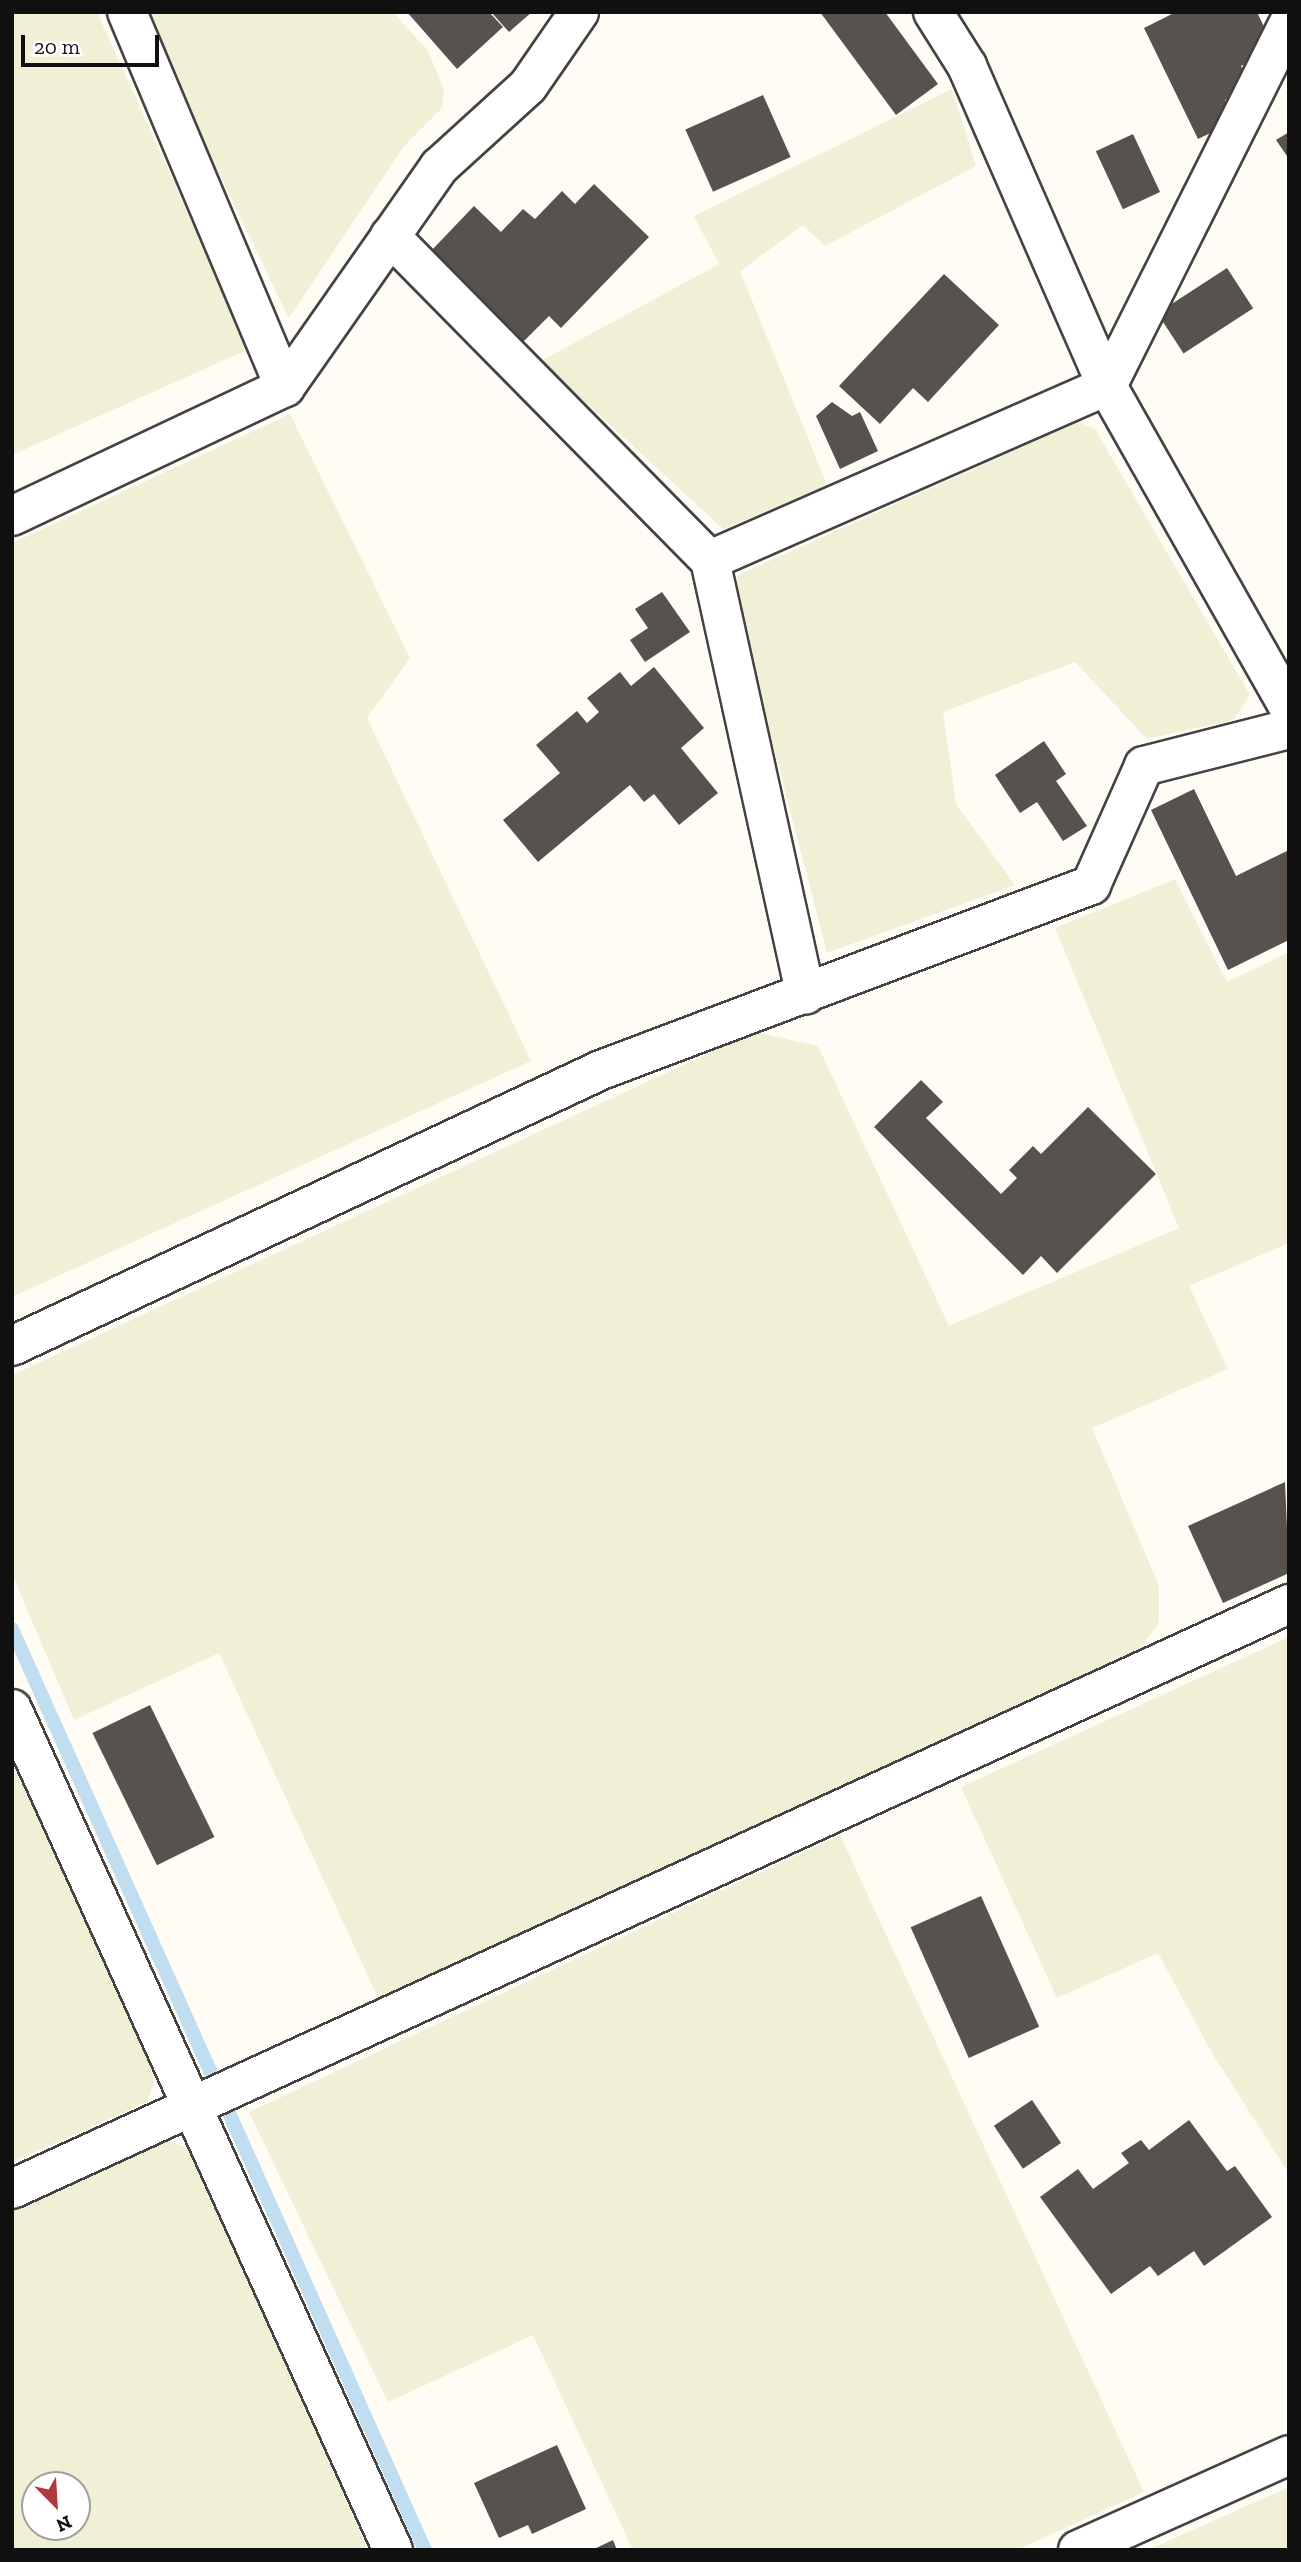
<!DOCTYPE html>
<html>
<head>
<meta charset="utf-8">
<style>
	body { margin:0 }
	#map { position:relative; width:1301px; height:2562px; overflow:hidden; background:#fefcf5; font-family:"Zilla Slab",serif }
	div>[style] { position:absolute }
	.farmland>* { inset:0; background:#f2efd7 }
	.stream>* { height:14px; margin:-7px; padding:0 7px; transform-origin:7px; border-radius:7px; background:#c0deef }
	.building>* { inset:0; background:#58524e; transform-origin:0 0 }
	.roads { filter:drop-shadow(2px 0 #434343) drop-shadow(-2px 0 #434343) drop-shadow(0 2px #434343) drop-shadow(0 -2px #434343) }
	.street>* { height:38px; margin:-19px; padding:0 19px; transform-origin:19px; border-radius:19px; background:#fff }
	span { translate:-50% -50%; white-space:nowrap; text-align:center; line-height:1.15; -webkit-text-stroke:7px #fff; paint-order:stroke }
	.frame { position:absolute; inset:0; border:14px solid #101010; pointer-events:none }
	.north { position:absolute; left:21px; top:2471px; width:70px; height:70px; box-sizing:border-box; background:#fff; border:2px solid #9f9f9f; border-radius:50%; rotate:156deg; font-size:19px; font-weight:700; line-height:28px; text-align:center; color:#101010 }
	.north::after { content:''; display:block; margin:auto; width:24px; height:32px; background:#b0393f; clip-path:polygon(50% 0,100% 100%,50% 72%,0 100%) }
	.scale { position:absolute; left:21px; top:35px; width:138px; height:32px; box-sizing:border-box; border:4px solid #101010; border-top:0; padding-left:9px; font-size:21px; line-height:24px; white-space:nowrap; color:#101010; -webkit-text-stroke:5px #fff; paint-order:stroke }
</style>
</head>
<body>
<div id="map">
	<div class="farmland">
		<i style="clip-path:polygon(12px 12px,97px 12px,249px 349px,12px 455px)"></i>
		<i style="clip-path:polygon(141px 12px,393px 12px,428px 51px,444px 90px,442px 108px,404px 146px,289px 318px)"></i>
		<i style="clip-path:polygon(952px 89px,976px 166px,825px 246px,803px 225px,740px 271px,827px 485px,723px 529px,541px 361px,719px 264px,694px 216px)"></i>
		<i style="clip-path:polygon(290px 414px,410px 658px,367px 718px,531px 1061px,12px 1297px,12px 543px)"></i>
		<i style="clip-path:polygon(1078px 422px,1095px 429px,1250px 695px,1233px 720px,1147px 739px,1075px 662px,943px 712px,956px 804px,1015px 885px,827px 953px,732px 587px,738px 575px)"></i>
		<i style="clip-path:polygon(1175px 879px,1227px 982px,1289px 952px,1289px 1243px,1189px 1286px,1228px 1369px,1092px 1428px,1159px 1586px,1159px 1623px,1132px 1658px,379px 2000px,219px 1653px,74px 1720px,12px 1574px,12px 1375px,755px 1032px,818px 1046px,949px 1326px,1179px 1228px,1055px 928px)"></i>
		<i style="clip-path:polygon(1289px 1637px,1289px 2174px,1212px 2053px,1158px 1953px,1057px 1998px,961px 1787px)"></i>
		<i style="clip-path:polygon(12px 1756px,158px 2071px,147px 2102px,12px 2162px)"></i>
		<i style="clip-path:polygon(840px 1835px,1144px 2492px,1017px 2550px,633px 2550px,533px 2335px,388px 2402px,249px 2112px)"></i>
		<i style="clip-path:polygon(evenodd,158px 2137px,193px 2150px,368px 2550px,12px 2550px,12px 2206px,158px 2137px,35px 2485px,77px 2485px,77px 2527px,35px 2527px,35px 2485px)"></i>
		<i style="clip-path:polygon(1289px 2487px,1289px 2550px,1148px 2550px)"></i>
	</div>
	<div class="stream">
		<i style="left:12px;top:1629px;width:1009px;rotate:65.85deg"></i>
	</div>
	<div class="building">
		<i style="clip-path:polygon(407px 12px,489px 12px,503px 27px,457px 69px)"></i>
		<i style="clip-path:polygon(491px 12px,532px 12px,509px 32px)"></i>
		<i style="clip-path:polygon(820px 12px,885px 12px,938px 84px,896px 115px)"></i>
		<i style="clip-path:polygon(1176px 12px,1257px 12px,1275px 50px,1241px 66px,1251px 88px,1225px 100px,1235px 121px,1198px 139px,1144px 28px)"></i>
		<i style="left:763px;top:95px;width:68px;height:85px;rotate:66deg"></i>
		<i style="clip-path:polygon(1289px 132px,1289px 159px,1276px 140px)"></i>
		<i style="left:1133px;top:134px;width:64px;height:41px;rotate:65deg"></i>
		<i style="clip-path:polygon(594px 184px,649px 237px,561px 328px,549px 316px,523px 342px,430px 252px,474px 206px,501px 232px,523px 209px,535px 219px,562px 191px,575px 204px)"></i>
		<i style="left:1227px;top:268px;width:48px;height:83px;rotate:57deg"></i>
		<i style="clip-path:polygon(944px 274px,999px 325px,928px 402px,913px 388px,880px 424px,839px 386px)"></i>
		<i style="clip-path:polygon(832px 402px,852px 416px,860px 412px,878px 451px,840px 469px,816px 416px)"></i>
		<i style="clip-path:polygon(662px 592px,690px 632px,645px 662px,630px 640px,648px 628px,635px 609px)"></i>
		<i style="clip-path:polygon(654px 667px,704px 728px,681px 748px,718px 793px,679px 825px,654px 794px,644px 802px,630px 785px,538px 862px,503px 820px,560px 773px,536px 745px,577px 711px,587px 723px,599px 712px,587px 698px,620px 672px,631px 686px)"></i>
		<i style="clip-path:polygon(1044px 741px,1066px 774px,1056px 781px,1087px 826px,1063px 841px,1037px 802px,1020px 813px,995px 775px)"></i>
		<i style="clip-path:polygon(1194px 789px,1236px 876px,1289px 850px,1289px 940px,1228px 970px,1151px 810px)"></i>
		<i style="clip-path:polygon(921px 1080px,943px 1102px,926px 1118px,1001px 1194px,1017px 1178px,1009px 1170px,1033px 1146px,1041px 1154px,1088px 1107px,1156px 1174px,1057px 1273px,1041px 1256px,1023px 1275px,874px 1127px)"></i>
		<i style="clip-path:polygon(1285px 1482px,1289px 1573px,1223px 1603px,1188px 1526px)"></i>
		<i style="left:150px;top:1705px;width:147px;height:64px;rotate:64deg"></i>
		<i style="left:981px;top:1896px;width:143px;height:77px;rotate:66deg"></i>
		<i style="left:1032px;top:2100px;width:52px;height:46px;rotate:56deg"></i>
		<i style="clip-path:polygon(1189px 2120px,1227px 2171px,1235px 2166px,1272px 2217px,1204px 2266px,1194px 2251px,1158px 2276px,1150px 2266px,1111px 2294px,1040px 2197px,1078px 2169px,1093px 2189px,1129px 2163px,1121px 2153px,1141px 2140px,1149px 2150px)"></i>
		<i style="clip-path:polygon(557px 2445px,586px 2509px,532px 2534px,528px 2525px,499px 2538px,474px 2483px)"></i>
		<i style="clip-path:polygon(613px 2540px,617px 2550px,592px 2550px)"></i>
	</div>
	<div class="roads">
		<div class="street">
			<i style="left:127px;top:12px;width:407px;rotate:67.2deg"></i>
			<i style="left:933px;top:12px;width:64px;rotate:57.8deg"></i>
			<i style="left:967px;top:66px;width:349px;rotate:66.4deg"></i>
			<i style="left:1107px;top:386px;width:370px;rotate:60.5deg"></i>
			<i style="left:390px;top:236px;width:455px;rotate:45.4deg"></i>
			<i style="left:710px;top:560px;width:445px;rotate:77.6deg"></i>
			<i style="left:12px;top:516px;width:302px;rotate:-25.3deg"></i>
			<i style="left:285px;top:387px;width:269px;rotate:-55deg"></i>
			<i style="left:439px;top:167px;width:120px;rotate:-42.3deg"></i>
			<i style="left:528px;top:86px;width:90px;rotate:-55.4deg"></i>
			<i style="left:710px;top:560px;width:433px;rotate:-23.7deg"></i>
			<i style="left:1107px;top:386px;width:407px;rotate:-63.4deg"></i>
			<i style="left:12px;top:1346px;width:650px;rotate:-25.11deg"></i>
			<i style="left:601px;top:1070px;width:524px;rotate:-20.68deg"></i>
			<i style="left:1091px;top:885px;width:130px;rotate:-66deg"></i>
			<i style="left:1144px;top:766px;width:150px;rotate:-14.3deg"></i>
			<i style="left:12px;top:1709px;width:923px;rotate:65.63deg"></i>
			<i style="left:12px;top:2189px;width:1405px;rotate:-24.61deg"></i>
			<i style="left:1078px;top:2550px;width:231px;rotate:-24.2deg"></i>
		</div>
	</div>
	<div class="frame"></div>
	<div class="north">N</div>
	<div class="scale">20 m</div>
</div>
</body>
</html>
